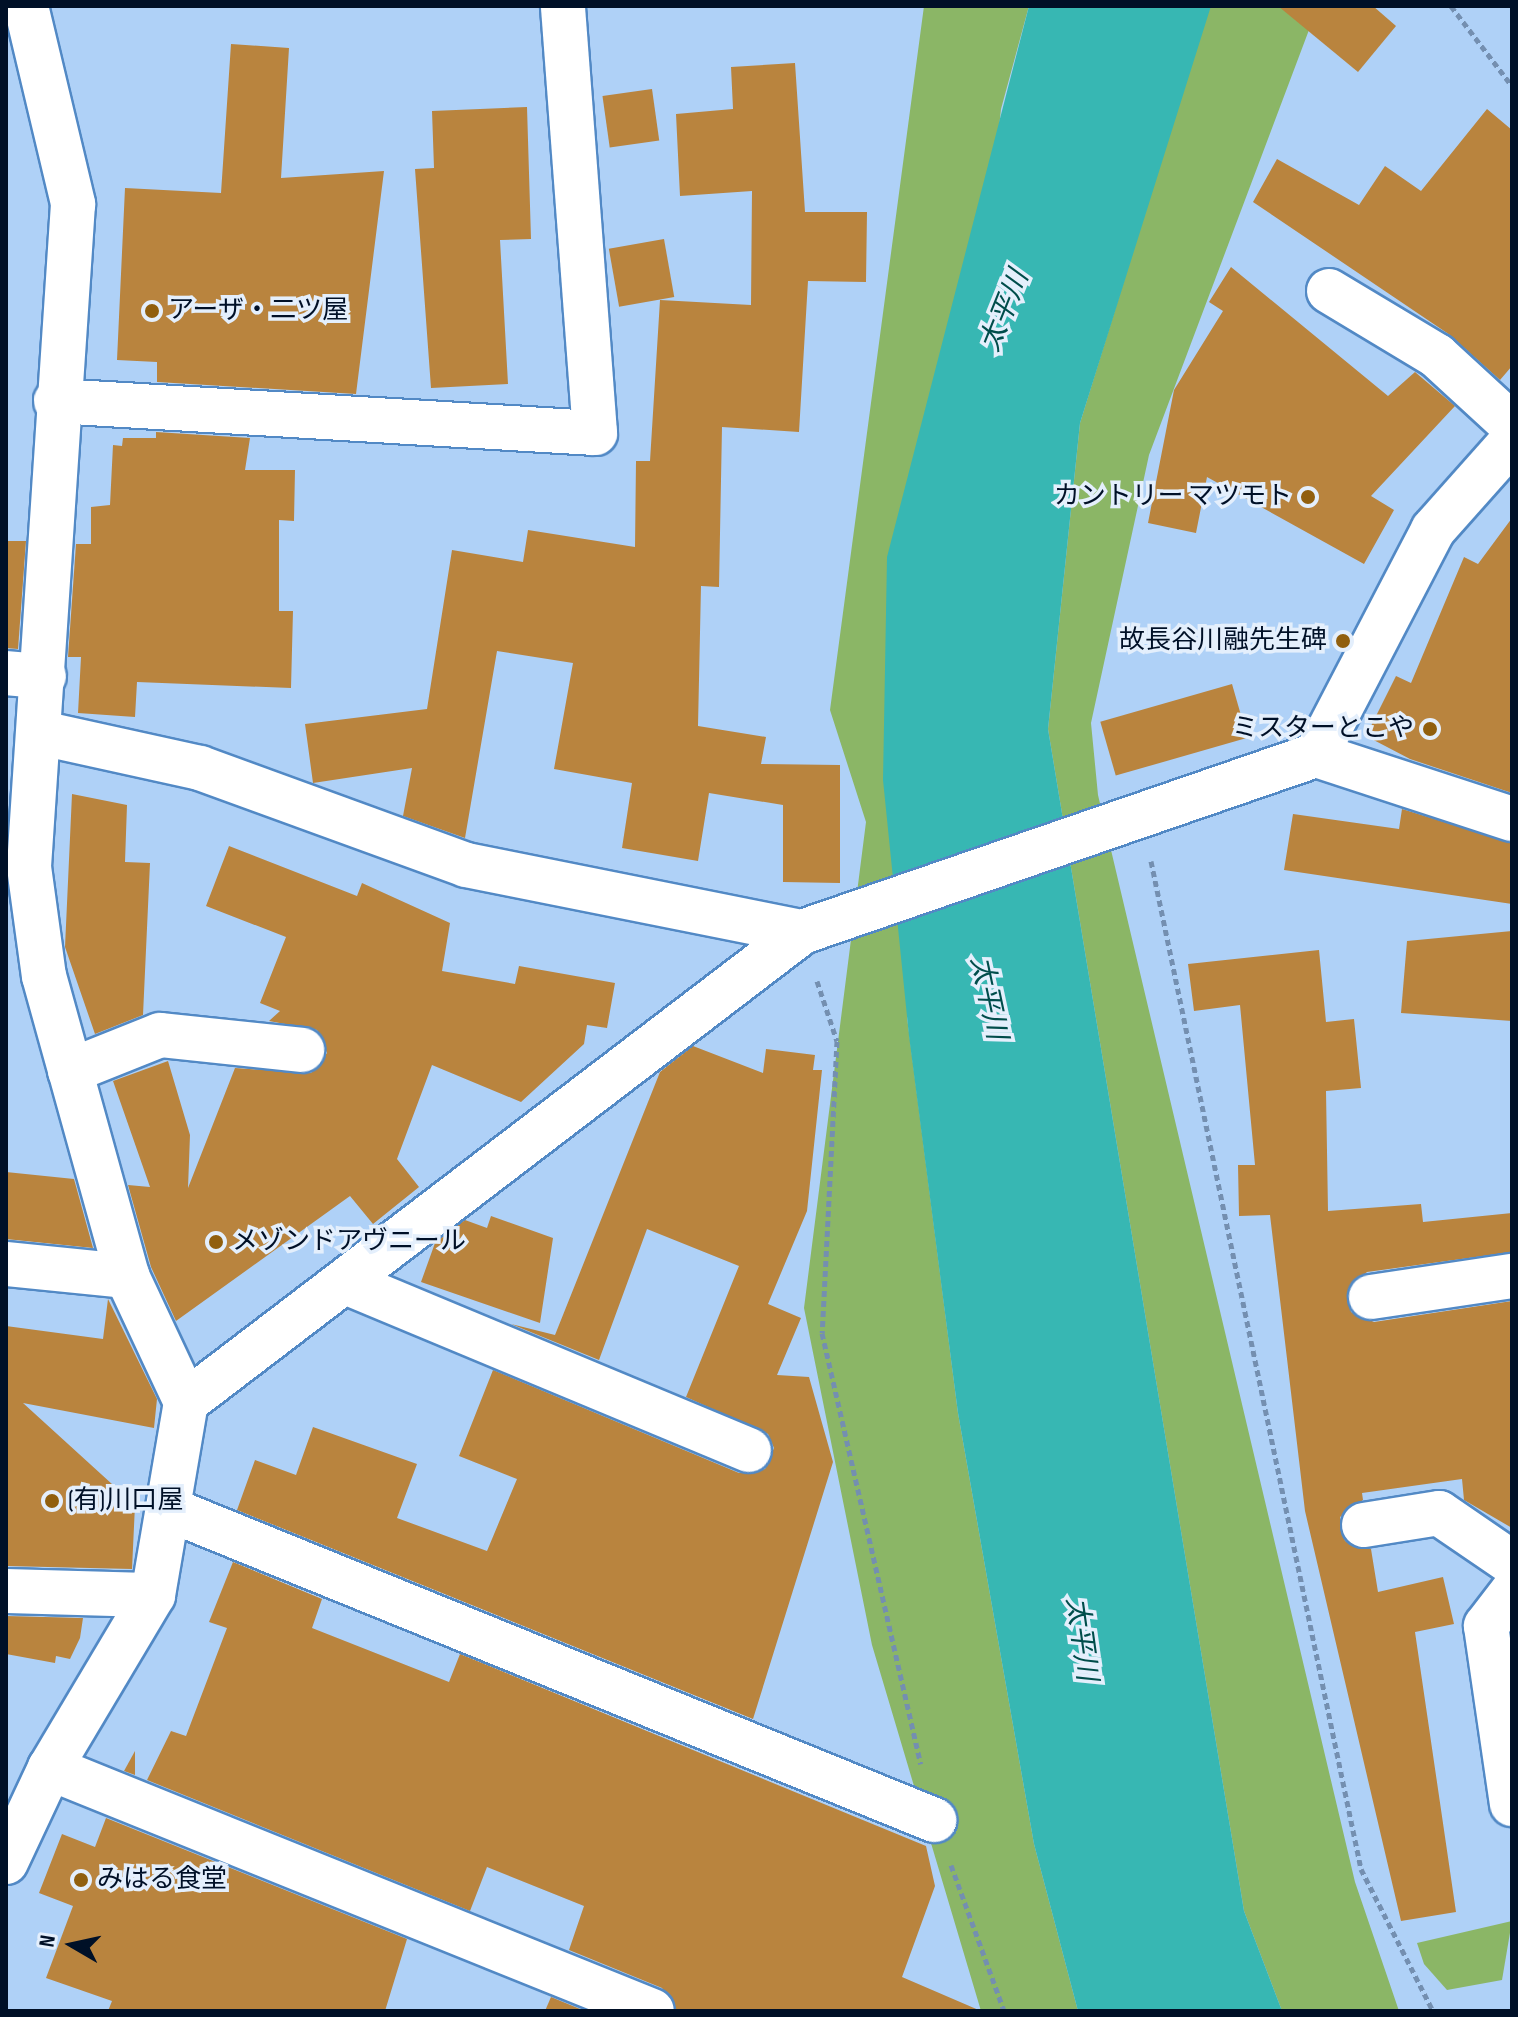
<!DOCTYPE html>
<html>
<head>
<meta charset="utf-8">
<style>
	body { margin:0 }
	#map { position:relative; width:1518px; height:2017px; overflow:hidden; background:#afd1f7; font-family:"Sofia Sans Condensed","Noto Sans JP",sans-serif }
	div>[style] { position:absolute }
	.green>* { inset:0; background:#8bb666 }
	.water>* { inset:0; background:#37b7b3 }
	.building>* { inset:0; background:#b9843e; transform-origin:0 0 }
	.path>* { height:5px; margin-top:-2.5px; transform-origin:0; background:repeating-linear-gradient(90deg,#748fb0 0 6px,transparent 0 10px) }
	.roads { filter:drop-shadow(2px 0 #5289c5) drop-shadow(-2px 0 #5289c5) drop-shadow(0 2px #5289c5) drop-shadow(0 -2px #5289c5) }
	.street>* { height:44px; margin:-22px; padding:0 22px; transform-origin:22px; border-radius:22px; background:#fff }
	.dots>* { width:22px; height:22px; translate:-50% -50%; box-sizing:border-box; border:4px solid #e4effc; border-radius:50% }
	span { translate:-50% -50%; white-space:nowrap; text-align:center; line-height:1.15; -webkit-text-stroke:7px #e4effc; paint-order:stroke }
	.poi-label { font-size:26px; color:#001027 }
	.left { translate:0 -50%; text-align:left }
	.right { translate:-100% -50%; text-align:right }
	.water-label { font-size:28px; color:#004d4b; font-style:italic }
	.frame { position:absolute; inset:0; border:8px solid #001027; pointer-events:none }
	.north { position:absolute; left:32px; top:1905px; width:80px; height:80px; -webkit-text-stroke:6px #e4effc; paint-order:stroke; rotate:279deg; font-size:22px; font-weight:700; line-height:32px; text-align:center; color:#001027 }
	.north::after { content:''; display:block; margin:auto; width:28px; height:36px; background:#001027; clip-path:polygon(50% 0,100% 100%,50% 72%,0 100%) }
</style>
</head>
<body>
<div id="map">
	<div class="green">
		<i style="clip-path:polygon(924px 6px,1029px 6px,1001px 109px,907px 1017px,958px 1413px,1034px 1844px,1078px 2011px,981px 2011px,872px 1645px,804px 1308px,866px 822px,830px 710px)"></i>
		<i style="clip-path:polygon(1209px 6px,1318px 6px,1149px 455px,1091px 723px,1098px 795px,1355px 1882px,1399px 2011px,1282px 2011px,1244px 1911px,1048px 729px,1080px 423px)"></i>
		<i style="clip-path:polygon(1512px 1921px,1502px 1980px,1447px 1990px,1424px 1964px,1417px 1943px)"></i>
	</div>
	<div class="water">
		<i style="clip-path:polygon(1029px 6px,1211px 6px,1080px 423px,1048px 729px,1244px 1911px,1282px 2011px,1078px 2011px,1034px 1844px,958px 1413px,909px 1036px,883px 780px,887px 557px)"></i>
	</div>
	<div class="building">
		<i style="clip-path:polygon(1278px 6px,1373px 6px,1396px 26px,1358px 72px)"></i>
		<i style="clip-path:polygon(231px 44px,289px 48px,281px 178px,384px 171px,356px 394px,157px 382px,157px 362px,117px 360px,125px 188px,221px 193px)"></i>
		<i style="clip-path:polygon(795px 63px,805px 212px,867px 212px,866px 282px,808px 281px,799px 432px,722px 427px,719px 587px,701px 586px,698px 726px,766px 737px,761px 764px,840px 765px,840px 883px,783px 882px,783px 805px,709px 793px,698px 861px,622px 848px,632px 783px,554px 769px,573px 663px,497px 651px,465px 838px,403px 816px,412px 768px,313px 783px,305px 724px,427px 709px,452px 550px,523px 562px,528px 530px,635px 547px,636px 461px,650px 461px,660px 300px,751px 305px,752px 191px,680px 196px,676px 114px,733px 109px,731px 67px)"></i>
		<i style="left:652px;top:89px;width:52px;height:50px;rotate:82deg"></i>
		<i style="clip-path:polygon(527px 107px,531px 239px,500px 240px,508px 384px,431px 388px,415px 169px,434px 168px,432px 111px)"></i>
		<i style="clip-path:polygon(1487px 109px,1512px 130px,1512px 366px,1500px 380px,1450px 335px,1253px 202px,1277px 159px,1359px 205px,1385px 166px,1421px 191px)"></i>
		<i style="left:664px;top:239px;width:59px;height:56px;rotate:80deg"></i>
		<i style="clip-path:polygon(1231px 267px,1388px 396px,1415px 372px,1455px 406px,1371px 496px,1394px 510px,1364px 564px,1207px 477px,1196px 533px,1148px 523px,1174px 390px,1223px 311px,1209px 302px)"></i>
		<i style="clip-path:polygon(156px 432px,250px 438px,245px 470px,295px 470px,294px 521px,279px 520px,279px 611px,293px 611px,291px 688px,137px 682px,135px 717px,78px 713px,81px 657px,68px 657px,76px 544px,91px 544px,91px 507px,110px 505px,113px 445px,122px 446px,123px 438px,156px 438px)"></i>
		<i style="clip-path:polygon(1512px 518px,1512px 793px,1410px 759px,1366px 736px,1396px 676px,1411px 683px,1464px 557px,1478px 564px)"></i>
		<i style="clip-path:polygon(6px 541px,26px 541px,18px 649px,6px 648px)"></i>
		<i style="left:1232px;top:684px;width:56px;height:137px;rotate:74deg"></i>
		<i style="clip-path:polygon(72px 794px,127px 805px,125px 862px,150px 863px,143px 1015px,95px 1034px,65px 947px)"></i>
		<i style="clip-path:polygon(1402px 809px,1512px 843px,1512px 904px,1284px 870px,1293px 814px,1399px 829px)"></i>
		<i style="clip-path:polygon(229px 846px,357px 896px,362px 883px,450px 923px,442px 971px,515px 984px,519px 966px,615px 983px,607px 1028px,587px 1025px,584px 1044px,521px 1102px,432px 1065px,397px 1159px,419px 1187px,373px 1224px,350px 1196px,176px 1321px,151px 1267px,128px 1185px,150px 1187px,113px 1081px,168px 1061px,190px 1135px,188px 1188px,235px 1068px,311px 1073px,327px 1053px,317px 1030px,269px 1021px,280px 1011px,260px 1003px,286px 937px,206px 906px)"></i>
		<i style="clip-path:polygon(1512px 931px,1512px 1021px,1401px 1013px,1407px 941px)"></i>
		<i style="clip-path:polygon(1319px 950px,1326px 1022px,1354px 1019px,1361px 1088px,1326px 1091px,1328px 1211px,1421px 1204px,1423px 1222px,1512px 1213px,1512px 1252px,1367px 1272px,1348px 1289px,1351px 1312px,1374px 1322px,1512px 1301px,1512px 1528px,1464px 1500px,1462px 1479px,1362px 1493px,1363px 1500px,1340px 1517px,1345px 1541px,1371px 1549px,1378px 1592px,1443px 1577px,1454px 1624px,1415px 1632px,1456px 1912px,1401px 1921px,1305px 1511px,1270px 1215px,1239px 1216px,1238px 1165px,1255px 1165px,1240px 1005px,1194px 1011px,1188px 964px)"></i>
		<i style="clip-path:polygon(693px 1046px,763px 1073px,766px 1049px,815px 1055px,813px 1070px,822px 1070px,807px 1211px,768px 1304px,801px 1318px,777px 1375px,809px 1377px,833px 1462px,753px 1719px,237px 1510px,255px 1460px,296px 1475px,313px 1427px,417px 1464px,397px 1518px,487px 1551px,517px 1479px,459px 1456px,493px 1370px,739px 1473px,765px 1469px,774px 1448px,768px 1434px,686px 1397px,739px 1266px,647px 1229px,599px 1360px,511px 1324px,555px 1335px,660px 1072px)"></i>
		<i style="clip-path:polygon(6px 1172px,74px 1179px,93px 1248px,6px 1239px)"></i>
		<i style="clip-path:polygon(491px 1216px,553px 1238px,540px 1323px,421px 1282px,435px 1243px,465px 1220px,487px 1228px)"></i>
		<i style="clip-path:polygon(108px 1299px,157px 1399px,154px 1428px,23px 1403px,135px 1505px,132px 1569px,6px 1566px,6px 1326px,103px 1339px)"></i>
		<i style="clip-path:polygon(233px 1562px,322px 1599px,312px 1628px,449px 1682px,460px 1654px,926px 1846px,935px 1886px,902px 1977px,981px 2011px,676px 2011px,662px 1988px,569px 1950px,584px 1906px,487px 1867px,470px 1911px,147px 1780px,171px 1731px,186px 1736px,227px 1628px,209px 1622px)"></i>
		<i style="clip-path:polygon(6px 1616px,83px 1618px,80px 1638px,70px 1659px,56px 1656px,55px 1663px,6px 1654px)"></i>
		<i style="clip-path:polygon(135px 1751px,135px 1775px,124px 1771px)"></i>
		<i style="clip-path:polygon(106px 1818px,407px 1939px,385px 2011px,108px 2011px,112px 2001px,46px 1978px,73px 1906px,39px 1893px,62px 1834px,95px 1847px)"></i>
		<i style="clip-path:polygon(551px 1997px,585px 2011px,545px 2011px)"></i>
	</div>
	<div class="path">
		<i style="left:1451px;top:6px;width:101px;rotate:52.7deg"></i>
		<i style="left:1151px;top:861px;width:1030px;rotate:78.23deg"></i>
		<i style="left:1361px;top:1869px;width:159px;rotate:63.1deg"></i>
		<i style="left:817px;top:981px;width:63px;rotate:71.6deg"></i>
		<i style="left:837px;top:1041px;width:292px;rotate:92.9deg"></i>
		<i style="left:822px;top:1333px;width:442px;rotate:77.1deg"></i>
		<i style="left:951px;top:1865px;width:155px;rotate:70deg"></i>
	</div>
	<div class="roads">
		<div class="street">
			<i style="left:26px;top:6px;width:204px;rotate:76.6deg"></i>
			<i style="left:73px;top:204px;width:664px;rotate:93.8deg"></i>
			<i style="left:29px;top:867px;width:110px;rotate:82.2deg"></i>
			<i style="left:44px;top:976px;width:311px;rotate:74.5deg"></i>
			<i style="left:127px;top:1276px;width:139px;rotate:64.9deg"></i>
			<i style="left:1329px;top:291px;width:126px;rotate:31deg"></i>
			<i style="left:1437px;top:356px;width:102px;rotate:42.6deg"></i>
			<i style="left:56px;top:401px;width:540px;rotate:3.4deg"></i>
			<i style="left:595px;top:433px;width:428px;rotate:-94.3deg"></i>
			<i style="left:6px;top:673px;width:38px;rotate:5deg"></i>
			<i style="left:41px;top:733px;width:163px;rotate:12.4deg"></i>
			<i style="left:200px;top:768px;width:283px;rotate:20deg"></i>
			<i style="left:466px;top:865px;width:343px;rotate:11.3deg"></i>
			<i style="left:1316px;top:755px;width:206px;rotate:18.1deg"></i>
			<i style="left:70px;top:1071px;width:97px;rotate:-21.8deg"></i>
			<i style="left:160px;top:1035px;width:143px;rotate:6deg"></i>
			<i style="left:6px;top:1264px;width:122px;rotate:5.7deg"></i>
			<i style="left:350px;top:1284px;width:432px;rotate:22.6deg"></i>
			<i style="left:1371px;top:1297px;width:143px;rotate:-8.5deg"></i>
			<i style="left:171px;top:1510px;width:824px;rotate:22.11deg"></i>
			<i style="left:1364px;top:1525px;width:76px;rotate:-9.1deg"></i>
			<i style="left:1439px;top:1513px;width:88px;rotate:34.4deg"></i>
			<i style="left:6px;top:1591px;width:147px;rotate:1.6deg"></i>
			<i style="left:1512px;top:1592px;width:43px;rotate:127.4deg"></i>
			<i style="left:1486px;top:1626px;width:180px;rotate:81.7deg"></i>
			<i style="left:50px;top:1768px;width:649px;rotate:21.98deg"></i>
			<i style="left:6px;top:1862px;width:104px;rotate:-64.9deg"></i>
			<i style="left:50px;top:1768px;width:201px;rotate:-59.2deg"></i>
			<i style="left:153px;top:1595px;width:196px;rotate:-80.3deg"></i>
			<i style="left:186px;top:1402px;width:775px;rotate:-37.34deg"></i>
			<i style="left:802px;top:932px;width:544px;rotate:-19deg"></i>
			<i style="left:1316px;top:755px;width:254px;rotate:-62.5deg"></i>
			<i style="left:1433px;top:530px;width:119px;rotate:-48.4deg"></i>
		</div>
	</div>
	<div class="dots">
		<i style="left:152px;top:311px;background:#915f0e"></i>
		<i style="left:1308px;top:497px;background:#915f0e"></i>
		<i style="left:1343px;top:641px;background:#915f0e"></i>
		<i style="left:1430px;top:729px;background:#915f0e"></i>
		<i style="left:216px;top:1242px;background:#915f0e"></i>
		<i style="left:52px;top:1501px;background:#915f0e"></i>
		<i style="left:81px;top:1880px;background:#915f0e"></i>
	</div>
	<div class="poi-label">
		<span class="left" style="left:168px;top:311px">アーザ・二ツ屋</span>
		<span class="right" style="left:1292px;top:497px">カントリー マツモト</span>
		<span class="right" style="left:1327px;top:641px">故長谷川融先生碑</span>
		<span class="right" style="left:1414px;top:729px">ミスターとこや</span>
		<span class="left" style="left:232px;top:1242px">メゾンドアヴニール</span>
		<span class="left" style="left:68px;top:1501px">(有)川口屋</span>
		<span class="left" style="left:97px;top:1880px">みはる食堂</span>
	</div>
	<div class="water-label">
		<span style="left:1005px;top:311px;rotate:-68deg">太平川</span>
		<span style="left:988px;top:998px;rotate:78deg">太平川</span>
		<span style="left:1081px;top:1639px;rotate:82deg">太平川</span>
	</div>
	<div class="frame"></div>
	<div class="north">N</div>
</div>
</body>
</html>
